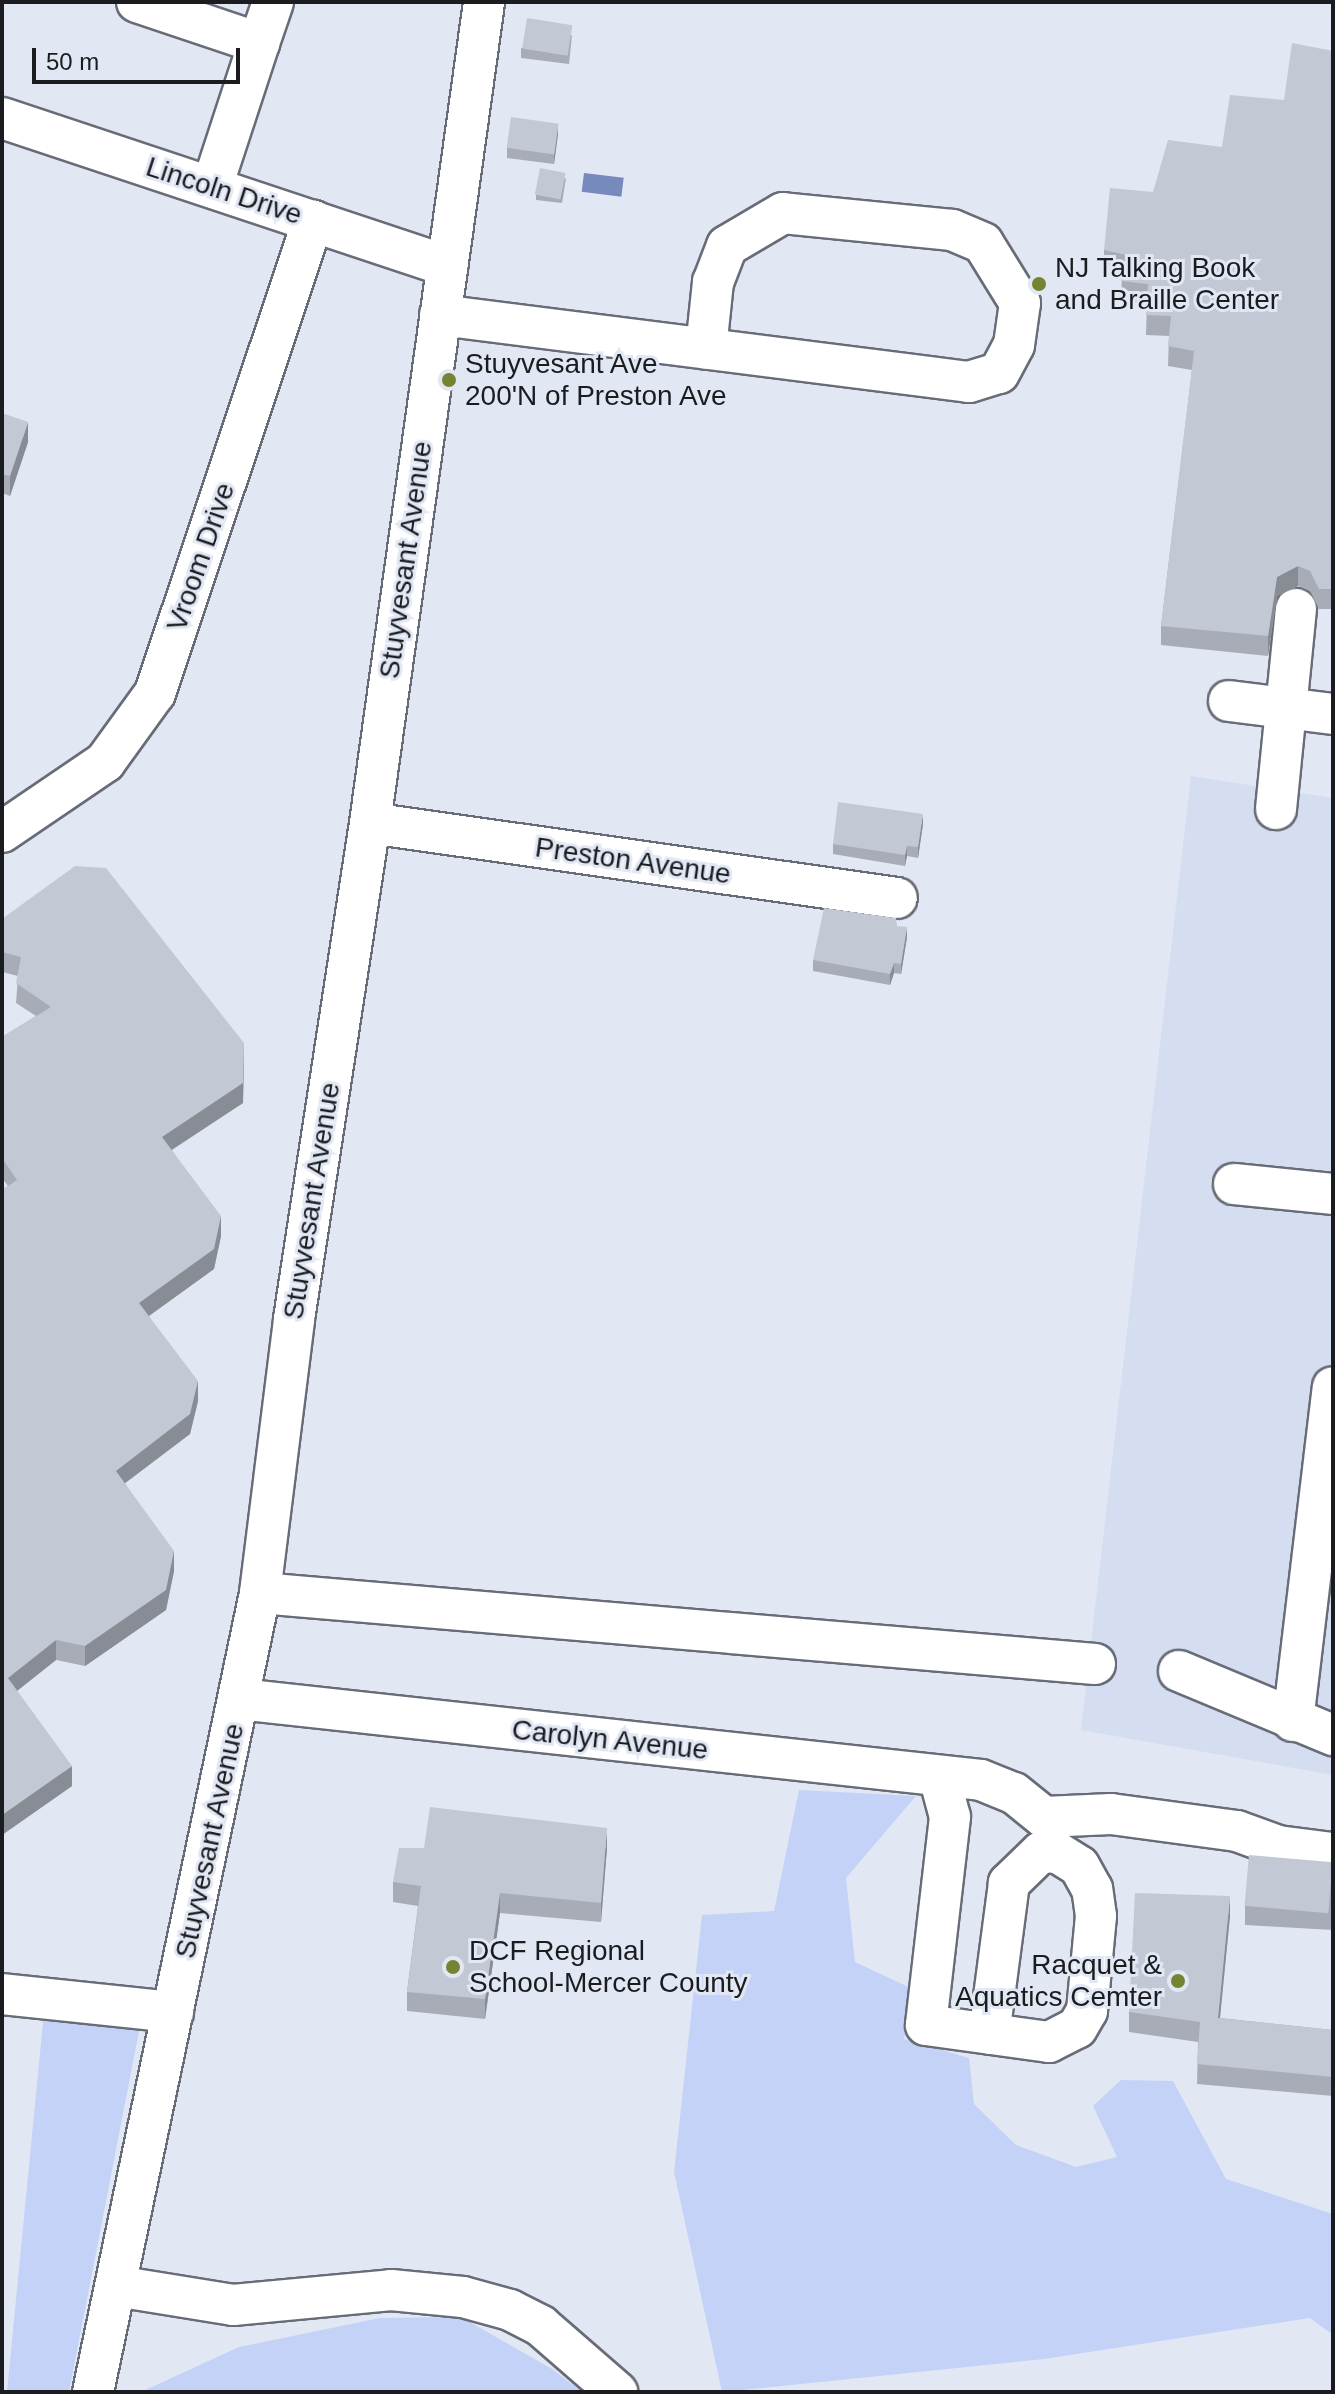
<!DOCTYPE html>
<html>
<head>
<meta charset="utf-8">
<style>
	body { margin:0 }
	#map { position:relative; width:1335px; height:2394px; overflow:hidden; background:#e2e7f4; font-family:Arial,sans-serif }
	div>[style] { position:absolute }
	.built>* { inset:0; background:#d5ddf1 }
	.green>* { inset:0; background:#c4d2f7 }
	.water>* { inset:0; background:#778abd; transform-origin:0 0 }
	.roads { filter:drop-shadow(2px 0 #686c77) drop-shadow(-2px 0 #686c77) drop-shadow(0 2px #686c77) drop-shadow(0 -2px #686c77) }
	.minor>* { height:40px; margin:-20px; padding:0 20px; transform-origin:20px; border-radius:20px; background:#fff }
	.wall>* { inset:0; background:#a8acb7 }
	.shaded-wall>* { inset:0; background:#888c95 }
	.building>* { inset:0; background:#c3c8d5; transform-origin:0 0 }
	.dots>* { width:22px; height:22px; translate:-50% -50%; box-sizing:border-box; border:4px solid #e2e7f4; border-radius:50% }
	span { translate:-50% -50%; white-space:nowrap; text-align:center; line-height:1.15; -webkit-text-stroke:6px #e2e7f4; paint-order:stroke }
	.street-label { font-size:28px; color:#1a1c20 }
	.poi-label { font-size:28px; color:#1a1c20 }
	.left { translate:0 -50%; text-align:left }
	.right { translate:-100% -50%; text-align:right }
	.frame { position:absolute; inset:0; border:4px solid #1a1c20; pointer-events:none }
	.scale { position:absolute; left:32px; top:48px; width:208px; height:36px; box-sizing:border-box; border:4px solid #1a1c20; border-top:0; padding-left:10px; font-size:24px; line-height:28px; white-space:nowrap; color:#1a1c20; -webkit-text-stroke:6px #e2e7f4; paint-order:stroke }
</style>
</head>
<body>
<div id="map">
	<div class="built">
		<i style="clip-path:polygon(1191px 776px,1333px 798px,1333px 1775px,1081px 1730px)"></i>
	</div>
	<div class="green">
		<i style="clip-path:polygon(799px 1790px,916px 1796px,846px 1878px,855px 1962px,915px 1990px,904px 2039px,969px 2058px,974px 2104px,1016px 2145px,1076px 2167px,1117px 2157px,1093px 2106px,1121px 2080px,1173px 2081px,1226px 2179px,1333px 2214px,1333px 2335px,1310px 2318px,1044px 2359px,722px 2392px,674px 2172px,702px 1915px,774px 1911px)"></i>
		<i style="clip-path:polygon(44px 2012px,140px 2026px,69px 2392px,7px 2392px)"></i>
		<i style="clip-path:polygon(461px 2317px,552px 2369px,582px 2392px,141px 2392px,239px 2347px,380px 2318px)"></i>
	</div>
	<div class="water">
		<i style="left:584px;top:173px;width:40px;height:19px;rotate:7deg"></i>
	</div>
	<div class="roads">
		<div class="minor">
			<i style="left:137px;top:2px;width:129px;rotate:18.6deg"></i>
			<i style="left:259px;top:43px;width:151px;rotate:108.1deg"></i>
			<i style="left:259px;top:43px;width:43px;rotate:-71.1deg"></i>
			<i style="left:2px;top:118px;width:469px;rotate:18.4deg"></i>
			<i style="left:440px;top:315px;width:533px;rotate:7.22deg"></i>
			<i style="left:969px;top:382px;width:31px;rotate:-17deg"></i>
			<i style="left:999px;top:373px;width:32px;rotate:-62deg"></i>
			<i style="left:1014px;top:345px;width:42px;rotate:-81.9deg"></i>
			<i style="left:1020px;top:303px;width:70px;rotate:-121.7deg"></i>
			<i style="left:983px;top:243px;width:34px;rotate:-157deg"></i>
			<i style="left:952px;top:230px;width:170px;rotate:-174.3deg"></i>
			<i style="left:783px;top:213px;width:65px;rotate:149.5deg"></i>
			<i style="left:727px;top:246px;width:39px;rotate:111deg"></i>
			<i style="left:713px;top:282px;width:67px;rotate:96deg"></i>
			<i style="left:1229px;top:701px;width:105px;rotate:7.1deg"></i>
			<i style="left:1276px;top:809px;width:201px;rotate:-84.3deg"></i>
			<i style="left:370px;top:823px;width:532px;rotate:8.1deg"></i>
			<i style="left:2px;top:832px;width:125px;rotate:-34.2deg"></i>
			<i style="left:105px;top:762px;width:85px;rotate:-54.1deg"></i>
			<i style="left:155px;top:693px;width:498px;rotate:-71.5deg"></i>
			<i style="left:1234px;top:1184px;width:100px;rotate:5.8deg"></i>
			<i style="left:260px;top:1593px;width:838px;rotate:4.86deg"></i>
			<i style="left:1179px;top:1671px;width:167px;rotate:22.6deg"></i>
			<i style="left:239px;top:1699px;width:746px;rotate:6.23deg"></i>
			<i style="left:981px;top:1780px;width:35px;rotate:22deg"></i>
			<i style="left:1014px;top:1793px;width:38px;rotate:39deg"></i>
			<i style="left:1044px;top:1817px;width:67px;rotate:-2.6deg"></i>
			<i style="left:1111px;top:1814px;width:127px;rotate:7.7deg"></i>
			<i style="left:1237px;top:1831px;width:44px;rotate:20.1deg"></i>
			<i style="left:1278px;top:1846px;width:55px;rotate:7.3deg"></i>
			<i style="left:1293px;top:1721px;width:336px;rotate:-83.2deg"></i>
			<i style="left:939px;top:1776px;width:42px;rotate:75deg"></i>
			<i style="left:950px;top:1817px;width:209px;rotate:96.6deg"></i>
			<i style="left:926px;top:2025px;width:124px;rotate:7.9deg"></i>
			<i style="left:1049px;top:2042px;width:31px;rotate:-27deg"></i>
			<i style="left:1077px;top:2028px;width:20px;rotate:-60deg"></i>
			<i style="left:1087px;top:2011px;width:95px;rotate:-84.6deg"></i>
			<i style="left:1096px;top:1916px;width:27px;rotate:-98deg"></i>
			<i style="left:1092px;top:1889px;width:26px;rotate:-119deg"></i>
			<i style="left:1079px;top:1866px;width:25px;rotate:-148deg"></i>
			<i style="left:1058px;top:1853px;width:17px;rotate:-177deg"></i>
			<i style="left:1041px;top:1852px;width:45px;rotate:135.9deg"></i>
			<i style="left:1009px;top:1883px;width:152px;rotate:97.5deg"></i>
			<i style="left:2px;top:1994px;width:172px;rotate:6deg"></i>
			<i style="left:116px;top:2286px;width:119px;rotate:9.2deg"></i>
			<i style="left:233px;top:2305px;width:159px;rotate:-5.4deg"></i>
			<i style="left:391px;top:2290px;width:72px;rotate:5.6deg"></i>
			<i style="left:463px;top:2297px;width:49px;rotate:15.5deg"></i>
			<i style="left:510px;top:2310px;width:35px;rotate:27deg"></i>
			<i style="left:541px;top:2326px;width:101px;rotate:41deg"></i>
			<i style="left:93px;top:2392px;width:816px;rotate:-78.19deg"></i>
			<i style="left:260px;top:1593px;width:276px;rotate:-82.9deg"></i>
			<i style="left:294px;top:1319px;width:502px;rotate:-81.29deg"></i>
			<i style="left:370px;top:823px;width:829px;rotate:-82.09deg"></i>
		</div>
	</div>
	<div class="wall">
		<i style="clip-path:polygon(572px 35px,569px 64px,521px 58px,521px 48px)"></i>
		<i style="clip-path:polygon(1333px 51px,1333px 609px,1319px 609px,1310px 591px,1298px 586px,1277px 596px,1268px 656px,1161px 645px,1161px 626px,1192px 370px,1168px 366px,1169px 336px,1146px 335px,1147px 303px,1121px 301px,1122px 273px,1104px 269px,1104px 250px,1153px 192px,1222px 147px,1284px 100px)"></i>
		<i style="clip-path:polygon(558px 134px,554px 164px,507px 158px,507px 148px)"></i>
		<i style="clip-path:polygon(566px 178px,562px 203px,536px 200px,536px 195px)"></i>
		<i style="clip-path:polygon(2px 413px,28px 442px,10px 496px,2px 493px)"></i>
		<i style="clip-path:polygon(923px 824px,918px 858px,907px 856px,905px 866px,833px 854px,833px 844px)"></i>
		<i style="clip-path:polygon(2px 919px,244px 1063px,243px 1103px,172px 1150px,221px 1236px,214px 1269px,149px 1316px,198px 1401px,190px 1434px,125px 1483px,174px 1571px,166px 1610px,85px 1666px,56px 1660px,17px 1691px,72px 1786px,2px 1835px,2px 1190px,8px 1186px,2px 1178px,2px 1037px,36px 1016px,16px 1003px,18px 976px,2px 972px)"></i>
		<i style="clip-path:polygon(897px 926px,907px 937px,901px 974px,894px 973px,890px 985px,813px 971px,813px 960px)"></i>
		<i style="clip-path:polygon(607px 1848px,601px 1922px,500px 1913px,485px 2019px,407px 2011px,407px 1992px,418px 1906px,393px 1902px,393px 1882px)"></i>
		<i style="clip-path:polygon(1333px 1863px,1333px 1930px,1245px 1925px,1245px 1906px)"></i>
		<i style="clip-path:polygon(1230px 1916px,1220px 2018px,1333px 2030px,1333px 2096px,1197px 2084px,1198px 2042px,1129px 2032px,1129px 2012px)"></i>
	</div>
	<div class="shaded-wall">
		<i style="clip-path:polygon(558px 124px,558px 134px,554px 164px,554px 154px)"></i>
		<i style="clip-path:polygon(28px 422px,28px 442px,10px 496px,10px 476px)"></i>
		<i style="clip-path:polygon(1298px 566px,1298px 586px,1277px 596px,1268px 656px,1268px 636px,1277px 577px)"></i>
		<i style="clip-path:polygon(923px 814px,923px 824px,918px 858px,918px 847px)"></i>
		<i style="clip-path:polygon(907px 846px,907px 856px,905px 866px,905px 855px)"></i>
		<i style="clip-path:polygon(907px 927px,907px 937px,901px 974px,901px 964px)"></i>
		<i style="clip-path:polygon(894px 963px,894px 973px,890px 985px,890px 974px)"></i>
		<i style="clip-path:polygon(244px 1043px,243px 1103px,162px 1156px,162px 1137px)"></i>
		<i style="clip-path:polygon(221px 1216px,221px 1236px,214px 1269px,139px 1323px,139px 1303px)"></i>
		<i style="clip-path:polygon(198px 1381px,198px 1401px,190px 1434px,116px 1490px,116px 1471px)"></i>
		<i style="clip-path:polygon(174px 1551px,174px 1571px,166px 1610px,85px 1666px,85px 1646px)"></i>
		<i style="clip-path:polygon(56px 1640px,56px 1660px,8px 1698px,8px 1678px)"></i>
		<i style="clip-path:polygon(72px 1766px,72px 1786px,2px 1835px,2px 1815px)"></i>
		<i style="clip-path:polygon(607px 1828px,607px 1848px,601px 1922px,601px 1903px)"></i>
		<i style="clip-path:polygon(500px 1893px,500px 1913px,485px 2019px,485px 1999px)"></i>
		<i style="clip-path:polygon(1230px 1896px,1230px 1916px,1218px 2037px,1218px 2018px)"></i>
	</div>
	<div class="building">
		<i style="left:527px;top:18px;width:46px;height:31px;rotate:9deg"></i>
		<i style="clip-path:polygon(1292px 43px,1333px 51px,1333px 589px,1319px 589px,1310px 571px,1298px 566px,1277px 577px,1268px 636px,1161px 626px,1194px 351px,1168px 346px,1171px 316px,1146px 315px,1148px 284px,1121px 281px,1126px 255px,1104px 250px,1110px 188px,1153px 192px,1168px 140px,1222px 147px,1230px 95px,1284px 100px)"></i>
		<i style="left:511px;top:117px;width:48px;height:31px;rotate:8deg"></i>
		<i style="left:540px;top:168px;width:26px;height:27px;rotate:11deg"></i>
		<i style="clip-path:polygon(2px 413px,28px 422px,10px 476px,2px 474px)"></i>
		<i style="clip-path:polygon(838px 802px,923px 814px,918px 847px,907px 846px,905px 855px,833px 844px)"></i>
		<i style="clip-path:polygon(75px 866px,106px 868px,244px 1043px,243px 1083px,162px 1137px,221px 1216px,214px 1249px,139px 1303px,198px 1381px,190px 1414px,116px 1471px,174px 1551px,166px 1590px,85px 1646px,56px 1640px,8px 1678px,72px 1766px,2px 1815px,2px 1190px,17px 1180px,2px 1158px,2px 1037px,51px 1007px,16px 983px,21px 957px,2px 952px,2px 919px)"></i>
		<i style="clip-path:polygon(824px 908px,896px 918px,897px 926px,907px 927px,901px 964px,894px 963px,890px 974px,813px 960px)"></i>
		<i style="clip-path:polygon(430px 1807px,607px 1828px,601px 1903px,500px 1893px,485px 1999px,407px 1992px,421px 1886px,393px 1882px,399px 1848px,424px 1848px)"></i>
		<i style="left:1249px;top:1855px;width:84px;height:51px;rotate:5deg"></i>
		<i style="clip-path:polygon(1135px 1893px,1230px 1896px,1218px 2018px,1333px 2030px,1333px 2077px,1197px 2064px,1200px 2022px,1129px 2012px)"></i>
	</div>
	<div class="dots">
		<i style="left:1039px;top:284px;background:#758433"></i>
		<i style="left:449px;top:380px;background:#758433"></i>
		<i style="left:453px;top:1967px;background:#758433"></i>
		<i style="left:1178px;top:1981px;background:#758433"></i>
	</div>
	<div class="street-label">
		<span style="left:224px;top:191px;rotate:18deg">Lincoln Drive</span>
		<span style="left:201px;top:557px;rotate:-71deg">Vroom Drive</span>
		<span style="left:406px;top:560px;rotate:-82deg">Stuyvesant Avenue</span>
		<span style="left:633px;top:861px;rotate:8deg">Preston Avenue</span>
		<span style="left:312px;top:1201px;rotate:-81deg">Stuyvesant Avenue</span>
		<span style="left:610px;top:1740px;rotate:6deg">Carolyn Avenue</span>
		<span style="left:210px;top:1841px;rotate:-78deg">Stuyvesant Avenue</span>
	</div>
	<div class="poi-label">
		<span class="left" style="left:1055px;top:284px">NJ Talking Book<br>and Braille Center</span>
		<span class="left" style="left:465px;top:380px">Stuyvesant Ave<br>200'N of Preston Ave</span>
		<span class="left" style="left:469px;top:1967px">DCF Regional<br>School-Mercer County</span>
		<span class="right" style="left:1162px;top:1981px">Racquet &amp;<br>Aquatics Cemter</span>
	</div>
	<div class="frame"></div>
	<div class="scale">50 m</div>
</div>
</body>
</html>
